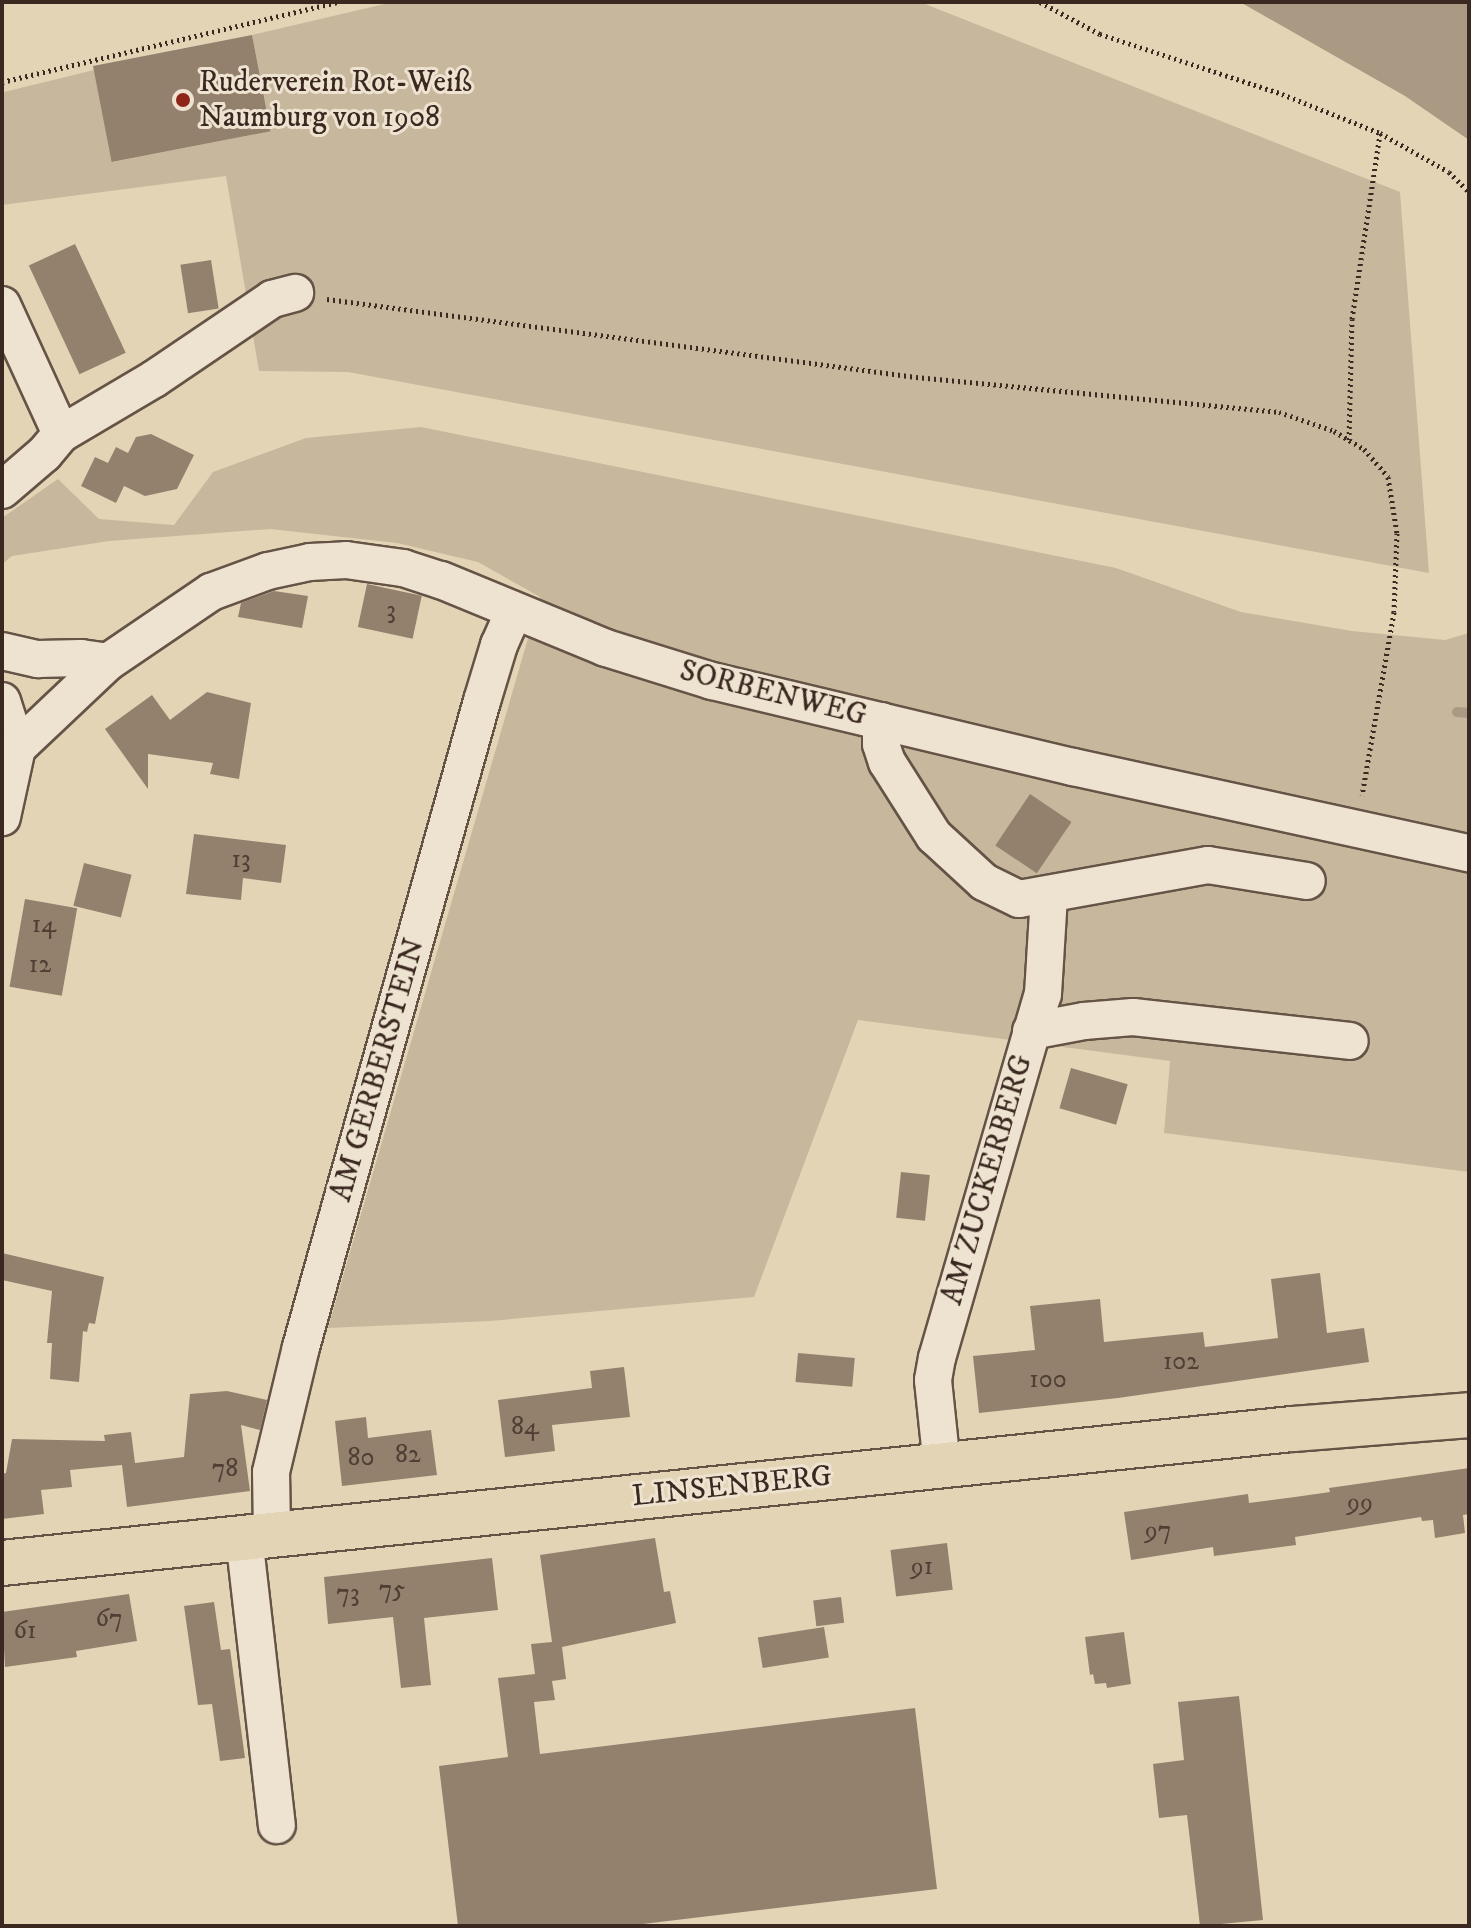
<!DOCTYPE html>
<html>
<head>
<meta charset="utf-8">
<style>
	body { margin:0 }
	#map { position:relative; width:1471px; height:1928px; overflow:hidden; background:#e4d4b6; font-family:"IM FELL DW Pica",serif }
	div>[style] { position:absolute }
	.green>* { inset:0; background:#c7b79c }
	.water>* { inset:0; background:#ab9a83 }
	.stream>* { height:10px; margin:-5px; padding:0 5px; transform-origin:5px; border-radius:5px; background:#ab9a83 }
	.building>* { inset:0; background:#93816e; transform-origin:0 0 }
	.path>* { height:5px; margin-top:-2.5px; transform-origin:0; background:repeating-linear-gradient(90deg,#3b2820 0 2px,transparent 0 6px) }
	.roads { filter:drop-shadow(2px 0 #655346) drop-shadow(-2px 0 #655346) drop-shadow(0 2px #655346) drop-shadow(0 -2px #655346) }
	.minor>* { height:36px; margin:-18px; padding:0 18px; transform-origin:18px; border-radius:18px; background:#ede3d0 }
	.major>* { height:44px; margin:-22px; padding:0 22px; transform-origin:22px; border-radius:22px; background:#e4d4b6 }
	.dots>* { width:22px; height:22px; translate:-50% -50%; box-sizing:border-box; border:4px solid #ede3d0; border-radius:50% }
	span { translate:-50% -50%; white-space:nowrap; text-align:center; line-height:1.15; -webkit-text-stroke:6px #ede3d0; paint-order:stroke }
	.number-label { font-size:26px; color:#513e34 }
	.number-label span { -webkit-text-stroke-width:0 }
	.poi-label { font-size:30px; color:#3b2820 }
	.left { translate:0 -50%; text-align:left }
	.street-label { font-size:30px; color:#3b2820 }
	.frame { position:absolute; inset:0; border:4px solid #3b2820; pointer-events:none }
</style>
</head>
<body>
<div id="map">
	<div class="green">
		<i style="clip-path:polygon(393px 2px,920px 2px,1400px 192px,1429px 573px,348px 372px,259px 371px,226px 176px,2px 205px,4px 92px,94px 70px,113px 162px,271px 131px,252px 35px)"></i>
		<i style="clip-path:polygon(421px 427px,1116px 568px,1241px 612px,1352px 631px,1445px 640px,1469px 633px,1469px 1172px,1164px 1133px,1170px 1061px,858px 1020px,754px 1297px,490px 1321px,328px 1328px,540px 597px,478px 562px,397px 543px,270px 529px,109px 541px,12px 556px,2px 564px,2px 518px,58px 479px,99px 519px,174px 525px,213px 472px,306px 438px)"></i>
	</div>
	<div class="water">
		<i style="clip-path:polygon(1240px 2px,1469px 2px,1469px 140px,1405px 96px)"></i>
	</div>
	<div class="stream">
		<i style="left:1457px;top:712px;width:12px;rotate:5deg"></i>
	</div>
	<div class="building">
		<i style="left:252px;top:35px;width:98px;height:162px;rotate:79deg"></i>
		<i style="left:75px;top:244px;width:120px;height:51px;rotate:65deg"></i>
		<i style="left:211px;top:260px;width:49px;height:31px;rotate:81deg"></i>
		<i style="clip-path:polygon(151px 434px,194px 455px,177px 489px,145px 496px,124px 486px,116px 503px,81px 486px,95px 457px,108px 463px,116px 447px,128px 453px,136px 437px)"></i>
		<i style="left:367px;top:584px;width:56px;height:44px;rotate:12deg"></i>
		<i style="clip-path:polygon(274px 591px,308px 596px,302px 628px,238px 617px,241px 603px)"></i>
		<i style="clip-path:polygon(207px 692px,251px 703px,239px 779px,210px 774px,213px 763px,148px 754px,148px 789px,105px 729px,152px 695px,170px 720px)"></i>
		<i style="left:1030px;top:794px;width:50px;height:62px;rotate:34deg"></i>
		<i style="clip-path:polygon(194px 834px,286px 845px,281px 883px,243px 878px,241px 900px,186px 894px)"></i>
		<i style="left:84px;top:863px;width:49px;height:44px;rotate:14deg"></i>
		<i style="left:25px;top:899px;width:53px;height:89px;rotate:10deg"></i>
		<i style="left:1071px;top:1068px;width:59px;height:42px;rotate:16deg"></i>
		<i style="left:901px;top:1172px;width:29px;height:46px;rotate:6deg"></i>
		<i style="clip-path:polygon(2px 1253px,104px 1277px,95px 1324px,89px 1323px,87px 1332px,83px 1331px,79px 1382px,50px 1379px,52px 1343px,47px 1343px,52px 1291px,2px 1280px)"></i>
		<i style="clip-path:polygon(1320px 1273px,1327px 1333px,1364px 1328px,1369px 1362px,1118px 1398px,979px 1413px,973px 1356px,1035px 1350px,1030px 1306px,1100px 1299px,1104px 1342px,1203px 1332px,1205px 1347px,1278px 1338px,1271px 1279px)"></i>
		<i style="left:798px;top:1353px;width:57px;height:29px;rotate:5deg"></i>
		<i style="clip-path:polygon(624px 1367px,630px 1417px,552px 1425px,555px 1451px,505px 1457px,498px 1400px,592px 1388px,590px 1371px)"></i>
		<i style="clip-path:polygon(227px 1391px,267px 1400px,260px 1430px,241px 1425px,250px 1491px,127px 1507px,122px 1465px,70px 1470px,72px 1487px,41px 1490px,44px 1514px,2px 1519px,2px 1474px,6px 1473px,12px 1439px,105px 1441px,104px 1435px,131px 1432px,135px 1463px,184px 1457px,190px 1394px)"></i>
		<i style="clip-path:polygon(366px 1417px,368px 1438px,431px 1430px,437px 1475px,342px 1486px,335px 1421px)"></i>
		<i style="clip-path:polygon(1469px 1468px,1469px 1514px,1463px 1515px,1465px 1533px,1435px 1538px,1433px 1520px,1422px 1521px,1421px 1517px,1295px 1537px,1296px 1545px,1214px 1556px,1213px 1547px,1131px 1560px,1124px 1512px,1248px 1494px,1249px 1503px,1295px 1497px,1330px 1492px,1329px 1488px)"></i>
		<i style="clip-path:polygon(655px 1538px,664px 1592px,670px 1591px,676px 1623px,562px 1647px,566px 1679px,552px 1681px,555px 1700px,534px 1702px,540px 1754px,915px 1708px,937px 1889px,626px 1926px,458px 1926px,439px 1766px,508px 1757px,498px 1678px,535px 1674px,531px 1644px,552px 1642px,540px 1555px)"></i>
		<i style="left:947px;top:1543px;width:47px;height:57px;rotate:83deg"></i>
		<i style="clip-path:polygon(492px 1558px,498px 1610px,424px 1618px,431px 1685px,401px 1688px,393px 1617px,328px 1624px,324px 1577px)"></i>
		<i style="clip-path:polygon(129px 1594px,137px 1641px,76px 1651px,77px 1657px,5px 1667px,2px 1612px)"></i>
		<i style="left:841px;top:1597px;width:26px;height:28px;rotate:83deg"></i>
		<i style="clip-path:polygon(214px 1602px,221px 1650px,230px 1649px,245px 1758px,220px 1761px,212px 1704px,198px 1705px,184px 1606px)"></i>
		<i style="left:824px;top:1627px;width:31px;height:67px;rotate:81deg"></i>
		<i style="clip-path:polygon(1124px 1632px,1131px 1684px,1107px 1688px,1106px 1683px,1095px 1684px,1093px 1674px,1090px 1675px,1085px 1637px)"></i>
		<i style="clip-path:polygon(1239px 1696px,1263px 1920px,1200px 1926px,1187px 1815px,1159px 1818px,1153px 1764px,1184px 1760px,1178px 1702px)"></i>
	</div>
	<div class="path">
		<i style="left:1040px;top:2px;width:68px;rotate:28.1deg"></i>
		<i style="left:1100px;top:34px;width:192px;rotate:18.2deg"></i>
		<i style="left:1282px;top:94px;width:105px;rotate:21.7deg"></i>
		<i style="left:1380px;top:133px;width:79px;rotate:29.5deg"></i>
		<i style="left:1449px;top:172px;width:28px;rotate:45deg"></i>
		<i style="left:2px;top:82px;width:344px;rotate:-13.4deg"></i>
		<i style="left:327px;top:299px;width:594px;rotate:7.54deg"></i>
		<i style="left:916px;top:377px;width:365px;rotate:5.5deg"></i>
		<i style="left:1279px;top:412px;width:58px;rotate:19.1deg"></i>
		<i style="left:1334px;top:431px;width:35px;rotate:31deg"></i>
		<i style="left:1364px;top:449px;width:37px;rotate:49deg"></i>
		<i style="left:1388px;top:477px;width:57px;rotate:80.9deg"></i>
		<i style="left:1397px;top:533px;width:79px;rotate:92.2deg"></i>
		<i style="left:1394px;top:612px;width:186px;rotate:99.9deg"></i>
		<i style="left:1349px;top:440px;width:121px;rotate:-88.6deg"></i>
		<i style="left:1352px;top:319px;width:188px;rotate:-81.4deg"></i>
	</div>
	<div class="roads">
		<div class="minor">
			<i style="left:2px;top:305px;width:142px;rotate:65.4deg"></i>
			<i style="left:61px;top:434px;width:26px;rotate:130deg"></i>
			<i style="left:44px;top:454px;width:55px;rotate:139.4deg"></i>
			<i style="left:61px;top:434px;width:108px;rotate:-30.6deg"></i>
			<i style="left:154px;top:379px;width:143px;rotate:-34.1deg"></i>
			<i style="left:272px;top:299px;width:24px;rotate:-15deg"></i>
			<i style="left:2px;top:651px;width:37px;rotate:13deg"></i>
			<i style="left:38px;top:659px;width:43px;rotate:-1.3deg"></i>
			<i style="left:81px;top:658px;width:27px;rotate:8deg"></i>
			<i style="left:2px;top:701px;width:49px;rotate:72.3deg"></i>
			<i style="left:17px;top:748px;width:71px;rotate:102.3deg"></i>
			<i style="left:881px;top:721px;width:23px;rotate:90deg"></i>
			<i style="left:881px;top:744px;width:19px;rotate:72deg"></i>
			<i style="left:887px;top:762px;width:88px;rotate:57.6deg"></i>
			<i style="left:934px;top:836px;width:68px;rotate:42.6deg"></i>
			<i style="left:984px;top:882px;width:39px;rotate:26deg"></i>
			<i style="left:1019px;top:899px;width:192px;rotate:-10.2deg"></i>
			<i style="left:1208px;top:865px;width:100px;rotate:9.2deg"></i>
			<i style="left:17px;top:748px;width:125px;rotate:-43.4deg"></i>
			<i style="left:108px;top:662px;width:125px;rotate:-34.2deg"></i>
			<i style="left:211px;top:592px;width:61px;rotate:-20.2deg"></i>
			<i style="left:268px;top:571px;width:43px;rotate:-12.1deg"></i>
			<i style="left:310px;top:562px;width:36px;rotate:-3deg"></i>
			<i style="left:346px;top:560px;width:58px;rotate:8deg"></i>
			<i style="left:403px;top:568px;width:40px;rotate:18deg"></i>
			<i style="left:441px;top:580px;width:178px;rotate:22.4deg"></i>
			<i style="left:606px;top:648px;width:111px;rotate:17.3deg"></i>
			<i style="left:712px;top:681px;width:371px;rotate:13.4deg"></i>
			<i style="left:1073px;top:767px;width:405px;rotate:12.3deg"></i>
			<i style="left:1031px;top:1031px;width:54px;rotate:-10.7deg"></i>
			<i style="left:1084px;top:1021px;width:49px;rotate:-4.7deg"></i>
			<i style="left:1133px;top:1017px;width:218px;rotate:6.3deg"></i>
			<i style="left:942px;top:1466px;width:86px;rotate:-96deg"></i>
			<i style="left:933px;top:1380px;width:22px;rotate:-80deg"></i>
			<i style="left:937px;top:1358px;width:379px;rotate:-73.8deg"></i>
			<i style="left:1043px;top:994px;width:99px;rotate:-86.5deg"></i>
			<i style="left:272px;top:1534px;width:62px;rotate:-90.9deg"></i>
			<i style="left:271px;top:1472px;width:129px;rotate:-76.5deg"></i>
			<i style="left:301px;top:1347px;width:671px;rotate:-74.35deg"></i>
			<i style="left:482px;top:701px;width:59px;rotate:-73.1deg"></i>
			<i style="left:499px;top:645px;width:37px;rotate:-66deg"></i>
			<i style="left:244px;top:1537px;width:290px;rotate:83.5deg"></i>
		</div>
		<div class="major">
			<i style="left:2px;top:1563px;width:1298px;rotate:-5.93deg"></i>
			<i style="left:1293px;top:1429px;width:177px;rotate:-4.5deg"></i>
		</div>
	</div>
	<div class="dots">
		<i style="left:183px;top:100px;background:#8f2418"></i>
	</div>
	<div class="number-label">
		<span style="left:391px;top:611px">3</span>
		<span style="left:241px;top:860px">13</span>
		<span style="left:44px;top:925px">14</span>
		<span style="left:40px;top:965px">12</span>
		<span style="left:1181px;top:1362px">102</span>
		<span style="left:1048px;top:1380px">100</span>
		<span style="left:525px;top:1427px">84</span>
		<span style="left:408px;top:1455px">82</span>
		<span style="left:361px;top:1458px">80</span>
		<span style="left:225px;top:1469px">78</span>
		<span style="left:1360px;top:1503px">99</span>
		<span style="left:1158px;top:1531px">97</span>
		<span style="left:922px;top:1567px">91</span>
		<span style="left:392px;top:1590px">75</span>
		<span style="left:348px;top:1594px">73</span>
		<span style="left:109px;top:1619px">67</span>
		<span style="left:25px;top:1631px">61</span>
	</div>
	<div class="poi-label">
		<span class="left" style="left:199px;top:100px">Ruderverein Rot-Weiß<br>Naumburg von 1908</span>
	</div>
	<div class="street-label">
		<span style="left:773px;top:694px;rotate:14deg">SORBENWEG</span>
		<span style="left:379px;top:1070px;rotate:-74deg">AM GERBERSTEIN</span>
		<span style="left:988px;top:1180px;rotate:-74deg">AM ZUCKERBERG</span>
		<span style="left:732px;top:1487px;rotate:-6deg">LINSENBERG</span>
	</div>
	<div class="frame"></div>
</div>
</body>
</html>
